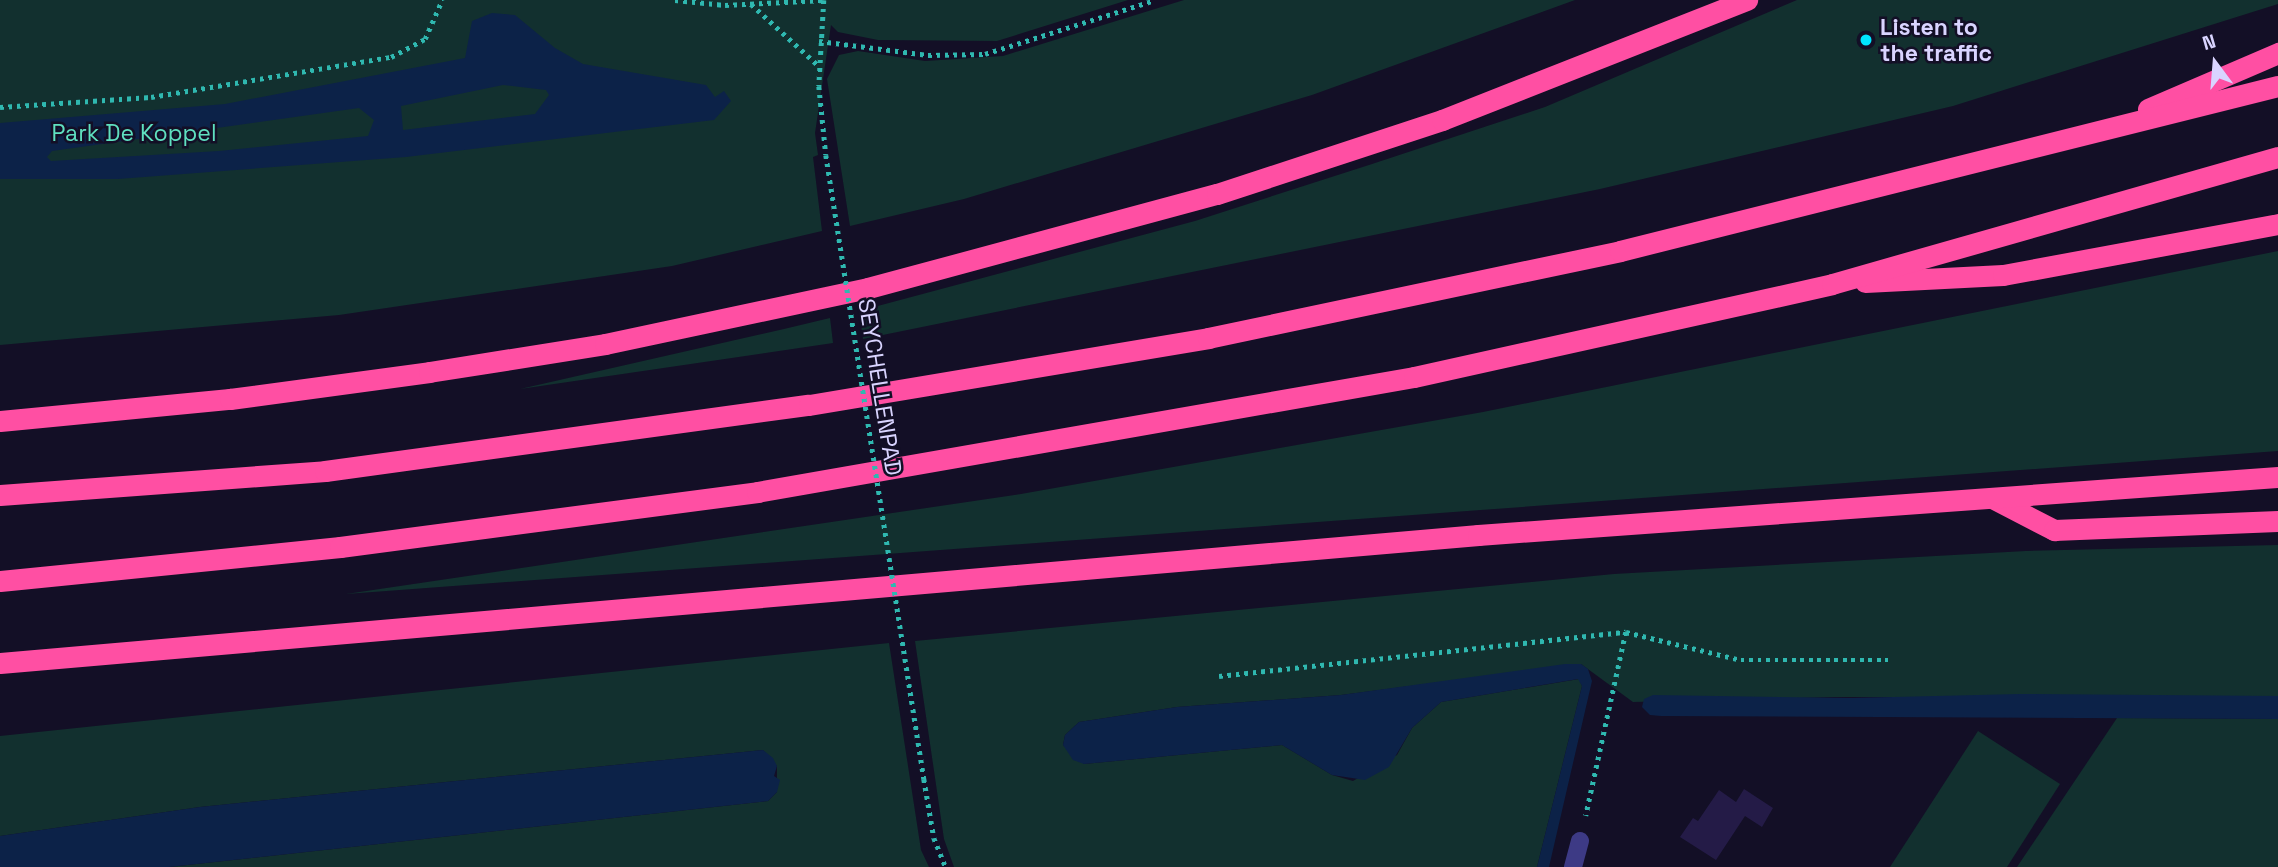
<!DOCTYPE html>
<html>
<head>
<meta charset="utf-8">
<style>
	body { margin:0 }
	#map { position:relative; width:2278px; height:867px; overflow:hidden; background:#130f26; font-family:"Space Grotesk",sans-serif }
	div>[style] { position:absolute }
	.green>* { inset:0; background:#12302f }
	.water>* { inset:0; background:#0c2248 }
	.building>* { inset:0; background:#241b47 }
	.path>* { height:4.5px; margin-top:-2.25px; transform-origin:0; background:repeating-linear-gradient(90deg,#2fb8b0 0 3.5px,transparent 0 8.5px) }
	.street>* { height:18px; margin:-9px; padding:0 9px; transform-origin:9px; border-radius:9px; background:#3d3a85 }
	.highway>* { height:21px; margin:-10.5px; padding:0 10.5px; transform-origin:10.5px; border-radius:10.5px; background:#ff4fa3 }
	.path-bridge>* { height:4.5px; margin-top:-2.25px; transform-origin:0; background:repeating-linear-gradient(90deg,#2fb8b0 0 3.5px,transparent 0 8.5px) }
	.dots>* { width:19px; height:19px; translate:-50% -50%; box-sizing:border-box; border:4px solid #130f26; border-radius:50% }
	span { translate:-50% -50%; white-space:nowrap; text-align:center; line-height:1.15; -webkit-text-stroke:5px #130f26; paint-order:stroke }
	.poi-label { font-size:23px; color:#d9d4ff; font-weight:700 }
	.left { translate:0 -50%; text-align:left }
	.park-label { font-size:23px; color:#5fe0c0 }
	.street-label { font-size:23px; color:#d9d4ff }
	.north { position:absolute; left:2180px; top:28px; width:70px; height:70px; -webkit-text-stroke:5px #130f26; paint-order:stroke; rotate:344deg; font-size:19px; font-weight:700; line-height:28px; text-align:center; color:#d9d4ff }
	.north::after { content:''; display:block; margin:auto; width:24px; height:32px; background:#d9d4ff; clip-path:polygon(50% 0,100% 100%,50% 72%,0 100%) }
</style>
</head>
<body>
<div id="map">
	<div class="green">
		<i style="clip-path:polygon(0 0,1128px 0,997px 41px,878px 40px,838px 32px,831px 25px,815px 133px,818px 155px,813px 157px,822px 231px,672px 266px,339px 315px,0 345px)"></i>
		<i style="clip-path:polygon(1184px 0,1575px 0,1312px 95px,964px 199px,850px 226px,827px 79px,839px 55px,858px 51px,925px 61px,1003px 56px)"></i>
		<i style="clip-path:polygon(1797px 0,2278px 0,2278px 4px,1953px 106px,1600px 189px,863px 339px,859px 311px,1195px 221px,1369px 165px,1545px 107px)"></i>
		<i style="clip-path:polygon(2278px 251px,2278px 451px,346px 594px,1021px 494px,1483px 412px)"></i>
		<i style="clip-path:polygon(830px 318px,833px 343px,520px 389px,784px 329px)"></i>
		<i style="clip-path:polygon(2278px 545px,2278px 697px,1833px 697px,1633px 702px,1581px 664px,1341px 695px,1177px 707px,1079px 722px,1065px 735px,1063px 745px,1084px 764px,1282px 745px,1332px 775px,1353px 781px,1397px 755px,1412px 728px,1441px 702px,1579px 679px,1582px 686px,1537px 867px,954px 867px,944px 839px,915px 641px,1614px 574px,2026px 551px)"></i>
		<i style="clip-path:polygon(889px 643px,921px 850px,929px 867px,169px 867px,768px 801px,777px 792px,777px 766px,763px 750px,200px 807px,0 836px,0 736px)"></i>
		<i style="clip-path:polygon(2117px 718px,2278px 719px,2278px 867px,2017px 867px)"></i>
		<i style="clip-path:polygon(1978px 731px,2060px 784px,2007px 867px,1890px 867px)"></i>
	</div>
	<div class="water">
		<i style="clip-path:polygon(evenodd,492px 13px,515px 15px,555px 48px,583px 64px,706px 85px,715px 97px,724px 91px,731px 101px,714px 120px,406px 157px,118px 179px,0 179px,0 123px,225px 104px,465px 58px,472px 21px,492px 13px,503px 85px,546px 90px,549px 95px,535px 114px,403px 130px,401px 106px,503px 85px,492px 13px,359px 108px,374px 120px,368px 136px,219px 151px,51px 161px,47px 157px,52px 151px,359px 108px)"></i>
		<i style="clip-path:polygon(1565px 664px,1581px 664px,1588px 669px,1592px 681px,1549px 867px,1537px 867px,1582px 686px,1578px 679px,1441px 702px,1412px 728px,1389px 767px,1365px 780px,1332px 775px,1282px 745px,1084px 764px,1073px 760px,1063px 745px,1065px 735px,1079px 722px,1177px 707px,1341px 695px)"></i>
		<i style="clip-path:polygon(2020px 694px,2278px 696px,2278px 719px,1661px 716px,1650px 715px,1642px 707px,1644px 699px,1653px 695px,1851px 698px)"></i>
		<i style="clip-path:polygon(763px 750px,773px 758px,777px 766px,774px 776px,780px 780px,777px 792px,768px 801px,169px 867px,0 867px,0 836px,200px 807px)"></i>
	</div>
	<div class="building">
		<i style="clip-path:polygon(1744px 789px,1773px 808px,1762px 827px,1745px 816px,1716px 860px,1680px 837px,1693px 818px,1698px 821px,1719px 790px,1736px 802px)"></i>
	</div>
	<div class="path">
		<i style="left:675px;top:0;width:50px;rotate:5.7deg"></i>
		<i style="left:725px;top:5px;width:99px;rotate:-2.9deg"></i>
		<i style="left:824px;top:0;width:86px;rotate:93.3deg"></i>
		<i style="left:819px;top:86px;width:69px;rotate:84.2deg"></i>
		<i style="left:751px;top:4px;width:92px;rotate:42.4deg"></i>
		<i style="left:819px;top:41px;width:110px;rotate:7.3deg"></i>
		<i style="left:928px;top:55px;width:57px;rotate:-1deg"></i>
		<i style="left:985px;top:54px;width:178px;rotate:-17.6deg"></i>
		<i style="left:0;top:107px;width:151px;rotate:-3.8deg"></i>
		<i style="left:151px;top:97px;width:243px;rotate:-9.5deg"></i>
		<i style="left:391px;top:57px;width:38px;rotate:-28deg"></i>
		<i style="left:425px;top:39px;width:43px;rotate:-66.4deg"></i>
		<i style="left:1626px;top:632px;width:118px;rotate:13.7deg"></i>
		<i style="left:1741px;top:660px;width:147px"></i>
		<i style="left:1219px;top:676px;width:409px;rotate:-6.2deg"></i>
		<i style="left:1626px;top:632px;width:188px;rotate:102.3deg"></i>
		<i style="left:924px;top:779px;width:60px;rotate:80.4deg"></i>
		<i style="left:934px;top:838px;width:31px;rotate:68deg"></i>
	</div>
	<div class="street">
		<i style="left:1573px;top:867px;width:27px;rotate:-75deg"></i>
	</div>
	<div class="highway">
		<i style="left:2148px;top:109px;width:142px;rotate:-23.3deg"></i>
		<i style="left:1865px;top:282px;width:138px;rotate:-2.9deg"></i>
		<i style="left:2003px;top:275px;width:280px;rotate:-10.5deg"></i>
		<i style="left:0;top:421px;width:231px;rotate:-5.5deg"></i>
		<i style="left:230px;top:399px;width:201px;rotate:-7.7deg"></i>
		<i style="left:429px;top:372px;width:178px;rotate:-9deg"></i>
		<i style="left:605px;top:344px;width:269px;rotate:-12deg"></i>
		<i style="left:868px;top:288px;width:361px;rotate:-15.1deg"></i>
		<i style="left:1217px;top:194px;width:237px;rotate:-18.2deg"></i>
		<i style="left:1442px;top:120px;width:328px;rotate:-21.5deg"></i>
		<i style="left:0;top:495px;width:326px;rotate:-4.2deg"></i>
		<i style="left:325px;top:471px;width:488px;rotate:-7.8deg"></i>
		<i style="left:809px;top:405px;width:405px;rotate:-9.5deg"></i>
		<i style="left:1208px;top:338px;width:421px;rotate:-11.9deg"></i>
		<i style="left:1620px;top:251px;width:678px;rotate:-14.08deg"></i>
		<i style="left:1994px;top:499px;width:68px;rotate:27.3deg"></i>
		<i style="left:2054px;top:530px;width:224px;rotate:-2.3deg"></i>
		<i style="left:0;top:581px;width:342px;rotate:-5.7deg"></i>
		<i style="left:340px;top:547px;width:421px;rotate:-7.5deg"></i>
		<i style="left:757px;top:492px;width:667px;rotate:-9.93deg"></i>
		<i style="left:1414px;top:377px;width:428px;rotate:-12.5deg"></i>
		<i style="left:1832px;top:284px;width:464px;rotate:-15.9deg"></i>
		<i style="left:0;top:663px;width:1484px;rotate:-4.95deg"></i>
		<i style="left:1478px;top:535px;width:802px;rotate:-4.15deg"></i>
	</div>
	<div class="path-bridge">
		<i style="left:826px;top:155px;width:632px;rotate:81.07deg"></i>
	</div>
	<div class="dots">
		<i style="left:1866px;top:40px;background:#00e5ff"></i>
	</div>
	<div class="poi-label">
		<span class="left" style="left:1880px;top:40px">Listen to<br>the traffic</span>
	</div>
	<div class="park-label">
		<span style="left:134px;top:133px">Park De Koppel</span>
	</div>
	<div class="street-label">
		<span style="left:880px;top:387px;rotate:81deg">SEYCHELLENPAD</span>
	</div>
	<div class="north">N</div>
</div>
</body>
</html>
